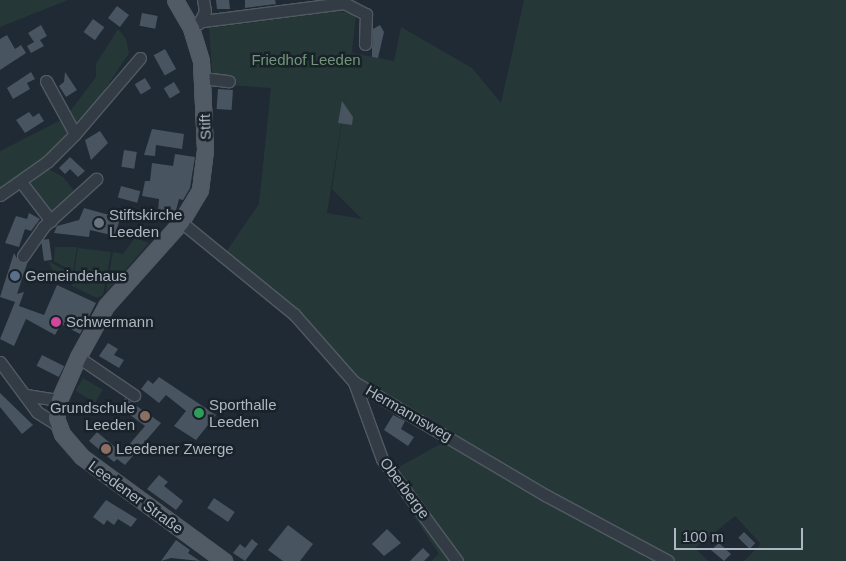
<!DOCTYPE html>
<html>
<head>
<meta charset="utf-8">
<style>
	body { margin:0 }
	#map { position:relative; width:846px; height:561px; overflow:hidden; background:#202a34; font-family:Helvetica,sans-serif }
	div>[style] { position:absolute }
	.green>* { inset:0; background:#253837; transform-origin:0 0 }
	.building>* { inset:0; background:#485460; transform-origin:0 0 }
	.roads { filter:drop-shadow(1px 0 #515a63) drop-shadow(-1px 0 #515a63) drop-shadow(0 1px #515a63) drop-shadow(0 -1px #515a63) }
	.minor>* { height:11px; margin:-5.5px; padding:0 5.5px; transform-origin:5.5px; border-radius:5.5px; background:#333c45 }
	.major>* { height:15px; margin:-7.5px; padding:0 7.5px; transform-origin:7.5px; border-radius:7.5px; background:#515b65 }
	.dots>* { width:14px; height:14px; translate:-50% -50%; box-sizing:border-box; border:2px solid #192129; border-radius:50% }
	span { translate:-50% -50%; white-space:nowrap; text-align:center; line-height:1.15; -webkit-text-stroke:5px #192129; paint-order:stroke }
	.park-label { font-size:15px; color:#6f9675 }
	.street-label { font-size:15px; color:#adb7c2 }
	.poi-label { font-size:15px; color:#adb7c2 }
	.left { translate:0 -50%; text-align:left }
	.right { translate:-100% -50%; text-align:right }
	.scale { position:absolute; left:674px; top:528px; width:129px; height:22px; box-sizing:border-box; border:2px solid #adb7c2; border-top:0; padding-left:6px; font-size:15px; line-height:18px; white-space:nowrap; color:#adb7c2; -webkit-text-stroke:4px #192129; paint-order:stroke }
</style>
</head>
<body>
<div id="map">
	<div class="green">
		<i style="clip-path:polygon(0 0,68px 0,0 27px)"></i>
		<i style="clip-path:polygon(evenodd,524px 0,846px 0,846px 561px,744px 561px,761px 544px,735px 516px,695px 548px,708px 561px,677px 561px,648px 550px,644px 557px,655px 561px,431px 561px,439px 554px,386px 474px,448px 440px,358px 378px,226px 252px,259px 204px,271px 88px,213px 84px,209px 28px,339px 11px,356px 15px,351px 59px,352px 53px,394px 61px,401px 27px,472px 68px,501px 103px,524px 0,347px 89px,332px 189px,362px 219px,327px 213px,347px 89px)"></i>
		<i style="clip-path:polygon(118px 29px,126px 39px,129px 53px,90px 112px,75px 125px,68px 114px,96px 77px,96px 64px)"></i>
		<i style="clip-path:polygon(63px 119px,71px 134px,46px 159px,0 191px,0 151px)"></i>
		<i style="clip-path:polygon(47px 168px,63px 177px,76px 193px,49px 214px,28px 186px)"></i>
		<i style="clip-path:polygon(135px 238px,149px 243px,106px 292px,113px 252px,123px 254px)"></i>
		<i style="clip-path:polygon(55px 247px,77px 247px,73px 272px,54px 261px)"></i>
		<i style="clip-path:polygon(78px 248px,111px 252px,103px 295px,97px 298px,72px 286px)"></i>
		<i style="clip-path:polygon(48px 261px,72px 274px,71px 280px,55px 276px)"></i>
		<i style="left:83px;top:378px;width:23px;height:15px;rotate:31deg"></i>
	</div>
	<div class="building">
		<i style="clip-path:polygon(216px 0,229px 0,230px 9px,217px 9px)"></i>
		<i style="clip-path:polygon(245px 0,275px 0,276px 4px,245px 8px)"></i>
		<i style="left:117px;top:6px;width:15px;height:15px;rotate:37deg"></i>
		<i style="left:142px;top:13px;width:16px;height:13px;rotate:11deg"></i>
		<i style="left:93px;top:19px;width:14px;height:16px;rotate:36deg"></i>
		<i style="clip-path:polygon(41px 25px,47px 36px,40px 40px,44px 46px,31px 53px,27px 46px,34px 42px,28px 33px)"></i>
		<i style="clip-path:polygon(380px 25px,384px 32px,378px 58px,372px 57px,372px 47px,373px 29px)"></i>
		<i style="clip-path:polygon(7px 35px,15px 49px,21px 45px,26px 53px,0 70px,0 39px)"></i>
		<i style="left:165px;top:49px;width:23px;height:13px;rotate:61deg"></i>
		<i style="clip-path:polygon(31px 72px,35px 79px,27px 83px,30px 89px,13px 99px,7px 88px)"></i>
		<i style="clip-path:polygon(65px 72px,77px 90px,66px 97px,59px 86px,64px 82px)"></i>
		<i style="left:145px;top:78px;width:12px;height:12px;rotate:59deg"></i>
		<i style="left:174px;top:82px;width:12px;height:12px;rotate:59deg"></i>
		<i style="left:218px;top:89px;width:15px;height:20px;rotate:4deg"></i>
		<i style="clip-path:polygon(342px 101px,353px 117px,352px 125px,338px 123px)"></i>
		<i style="clip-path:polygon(29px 112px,33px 117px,39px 113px,44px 121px,25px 133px,16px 120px)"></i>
		<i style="clip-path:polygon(152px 129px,184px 134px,182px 149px,156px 145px,155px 156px,144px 155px)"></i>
		<i style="clip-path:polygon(100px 131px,108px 143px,91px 160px,85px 140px)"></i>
		<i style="left:124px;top:150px;width:13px;height:17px;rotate:9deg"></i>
		<i style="clip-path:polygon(175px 154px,195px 157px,190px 188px,183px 200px,179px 199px,175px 214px,158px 212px,159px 199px,142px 196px,145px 181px,150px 181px,152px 163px,173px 166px)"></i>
		<i style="clip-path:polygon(70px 157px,85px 171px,78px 177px,70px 169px,65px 174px,59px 168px)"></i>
		<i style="left:121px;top:186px;width:20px;height:12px;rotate:15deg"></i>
		<i style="clip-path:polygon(84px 208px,120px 218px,115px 236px,90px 230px,89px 237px,54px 233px,57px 226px,79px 220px)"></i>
		<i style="clip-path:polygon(29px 213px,40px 219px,31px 231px,25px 229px,19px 247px,5px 243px,16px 216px,27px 219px)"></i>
		<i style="left:49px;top:239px;width:21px;height:8px;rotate:82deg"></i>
		<i style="clip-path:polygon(14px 253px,19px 262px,28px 261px,17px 294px,24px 292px,19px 306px,44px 315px,57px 285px,96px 303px,80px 334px,61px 324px,55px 335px,26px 319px,14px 346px,0 339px,15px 302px,0 297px)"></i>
		<i style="clip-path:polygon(108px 343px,118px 349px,114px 355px,124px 360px,119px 368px,99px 356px)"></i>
		<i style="left:42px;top:355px;width:25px;height:12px;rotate:27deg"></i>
		<i style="clip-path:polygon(159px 377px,216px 415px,196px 440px,174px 426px,186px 411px,166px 395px,159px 403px,141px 389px,148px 380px,153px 384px)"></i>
		<i style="clip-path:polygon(0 393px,33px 425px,22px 434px,0 407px)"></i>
		<i style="clip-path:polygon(125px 398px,161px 423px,125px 465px,117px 459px,114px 462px,89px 441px,97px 432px,122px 453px,145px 426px,119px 407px)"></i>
		<i style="clip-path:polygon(393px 415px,405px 421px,401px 429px,414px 437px,408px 446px,384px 430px)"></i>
		<i style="clip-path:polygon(159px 475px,168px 482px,164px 486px,183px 501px,176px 510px,147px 489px)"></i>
		<i style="left:214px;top:498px;width:25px;height:12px;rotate:34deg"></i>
		<i style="clip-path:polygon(106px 500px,137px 519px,131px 527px,118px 519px,114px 525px,107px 520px,104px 525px,93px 517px)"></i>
		<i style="clip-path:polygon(288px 525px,313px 544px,300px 561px,283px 561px,268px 550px)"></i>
		<i style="clip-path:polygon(387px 529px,401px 543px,384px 556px,372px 544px)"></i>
		<i style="left:744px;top:532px;width:16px;height:8px;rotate:45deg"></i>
		<i style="clip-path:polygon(252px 539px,258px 544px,245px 561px,233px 553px,240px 544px,245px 548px)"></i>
		<i style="clip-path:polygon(176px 540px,190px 550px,188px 553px,200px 561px,171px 558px,161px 561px)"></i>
		<i style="clip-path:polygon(719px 543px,731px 554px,724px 561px,711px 550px)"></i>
		<i style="clip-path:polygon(423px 548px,430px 555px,424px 561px,410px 561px)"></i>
	</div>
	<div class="roads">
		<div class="minor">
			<i style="left:203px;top:21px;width:142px;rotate:-7.3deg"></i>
			<i style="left:344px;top:3px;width:25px;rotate:27deg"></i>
			<i style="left:366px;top:14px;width:30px;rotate:92deg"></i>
			<i style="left:199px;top:23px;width:13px;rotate:-63deg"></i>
			<i style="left:205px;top:11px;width:11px;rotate:-100deg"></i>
			<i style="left:203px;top:78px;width:26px;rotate:7deg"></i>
			<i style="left:46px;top:81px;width:60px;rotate:61.3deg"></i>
			<i style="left:21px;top:182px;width:49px;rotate:52.4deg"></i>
			<i style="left:0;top:195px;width:59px;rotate:-35.3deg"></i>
			<i style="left:48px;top:161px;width:38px;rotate:-45deg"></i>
			<i style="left:75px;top:134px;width:100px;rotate:-49.5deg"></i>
			<i style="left:181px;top:222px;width:146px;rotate:39.2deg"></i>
			<i style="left:294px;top:314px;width:91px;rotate:48.6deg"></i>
			<i style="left:354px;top:382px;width:224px;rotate:30.6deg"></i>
			<i style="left:547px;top:496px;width:137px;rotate:28.2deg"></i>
			<i style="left:23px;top:256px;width:35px;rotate:-55deg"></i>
			<i style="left:43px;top:227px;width:72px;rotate:-42.2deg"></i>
			<i style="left:78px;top:357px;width:68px;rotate:34.2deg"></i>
			<i style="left:0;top:362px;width:62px;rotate:53.5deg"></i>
			<i style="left:37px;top:412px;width:25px;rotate:32deg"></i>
			<i style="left:354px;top:382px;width:82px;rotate:70deg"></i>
			<i style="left:382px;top:459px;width:127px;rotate:53.7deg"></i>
			<i style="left:26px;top:395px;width:33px;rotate:9deg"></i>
		</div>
		<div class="major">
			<i style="left:175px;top:0;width:32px;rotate:60deg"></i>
			<i style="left:191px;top:28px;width:34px;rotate:73deg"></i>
			<i style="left:201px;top:61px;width:89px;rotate:87.4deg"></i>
			<i style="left:205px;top:150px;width:40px;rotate:97.1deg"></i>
			<i style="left:200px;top:190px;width:37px;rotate:121deg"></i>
			<i style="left:181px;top:222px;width:113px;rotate:131.8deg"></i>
			<i style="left:106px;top:306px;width:58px;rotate:118.8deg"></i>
			<i style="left:78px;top:357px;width:47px;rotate:113.8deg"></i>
			<i style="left:59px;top:400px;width:18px;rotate:99deg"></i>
			<i style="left:56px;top:418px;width:17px;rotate:69deg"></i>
			<i style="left:62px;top:434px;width:30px;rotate:49deg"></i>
			<i style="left:82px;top:457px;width:176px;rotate:36.2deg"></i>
		</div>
	</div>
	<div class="dots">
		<i style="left:99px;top:223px;background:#6b7280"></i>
		<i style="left:15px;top:276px;background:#5c6f8a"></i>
		<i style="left:56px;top:322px;background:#d1479c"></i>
		<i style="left:199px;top:413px;background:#2e9e5b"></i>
		<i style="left:145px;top:416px;background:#8d6e63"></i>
		<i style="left:106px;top:449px;background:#8d6e63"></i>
	</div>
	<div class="park-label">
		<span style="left:306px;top:60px">Friedhof Leeden</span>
	</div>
	<div class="street-label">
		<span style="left:205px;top:127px;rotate:-92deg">Stift</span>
		<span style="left:409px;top:413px;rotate:30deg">Hermannsweg</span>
		<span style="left:405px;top:488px;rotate:53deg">Oberberge</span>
		<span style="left:136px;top:497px;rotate:36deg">Leedener Straße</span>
	</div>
	<div class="poi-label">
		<span class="left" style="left:109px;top:223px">Stiftskirche<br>Leeden</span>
		<span class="left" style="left:25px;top:276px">Gemeindehaus</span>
		<span class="left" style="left:66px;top:322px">Schwermann</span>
		<span class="left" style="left:209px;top:413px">Sporthalle<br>Leeden</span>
		<span class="right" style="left:135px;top:416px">Grundschule<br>Leeden</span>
		<span class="left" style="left:116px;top:449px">Leedener Zwerge</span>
	</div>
	<div class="scale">100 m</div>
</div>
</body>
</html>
